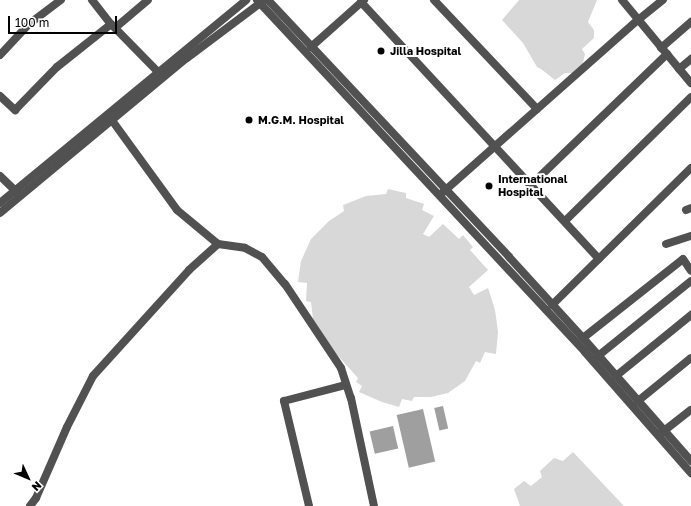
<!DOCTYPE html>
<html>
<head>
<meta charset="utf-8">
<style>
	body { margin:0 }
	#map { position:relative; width:691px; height:506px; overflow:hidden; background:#fff; font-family:"Golos Text",sans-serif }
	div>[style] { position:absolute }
	.green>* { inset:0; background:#d8d8d8 }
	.water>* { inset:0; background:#9f9f9f; transform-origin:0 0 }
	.minor>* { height:8px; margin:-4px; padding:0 4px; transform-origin:4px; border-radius:4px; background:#515151 }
	.tertiary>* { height:8px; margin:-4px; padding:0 4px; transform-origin:4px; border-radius:4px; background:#515151 }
	.dots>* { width:11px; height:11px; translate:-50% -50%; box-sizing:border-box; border:2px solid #fff; border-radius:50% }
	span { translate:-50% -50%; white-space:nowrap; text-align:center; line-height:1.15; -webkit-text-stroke:4px #fff; paint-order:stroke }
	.poi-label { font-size:11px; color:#000; font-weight:700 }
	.left { translate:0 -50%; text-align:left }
	.north { position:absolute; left:8px; top:458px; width:40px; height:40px; -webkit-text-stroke:3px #fff; paint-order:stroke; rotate:134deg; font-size:11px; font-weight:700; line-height:16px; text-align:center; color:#000 }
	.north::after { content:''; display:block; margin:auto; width:14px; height:18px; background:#000; clip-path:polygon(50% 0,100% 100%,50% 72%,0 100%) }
	.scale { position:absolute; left:8px; top:16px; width:109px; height:18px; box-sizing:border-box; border:2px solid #000; border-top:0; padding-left:5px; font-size:12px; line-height:14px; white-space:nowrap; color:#000; -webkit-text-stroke:3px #fff; paint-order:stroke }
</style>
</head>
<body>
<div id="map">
	<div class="green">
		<i style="clip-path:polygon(519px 0,597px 0,588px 22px,594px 30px,594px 38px,582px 49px,585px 54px,582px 67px,574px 73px,565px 73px,555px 80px,541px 69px,537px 67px,523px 43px,502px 20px)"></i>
		<i style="clip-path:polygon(388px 189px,406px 193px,406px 198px,424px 204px,422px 210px,434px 216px,423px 234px,429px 237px,443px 224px,459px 239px,463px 235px,473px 247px,470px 250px,488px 270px,469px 287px,474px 295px,488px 288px,495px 310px,498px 332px,496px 354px,485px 352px,480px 363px,476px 361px,465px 381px,448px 393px,431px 397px,414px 397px,412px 401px,402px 399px,399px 407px,382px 402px,359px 392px,362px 386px,356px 382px,358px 378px,331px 348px,313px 319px,311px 302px,306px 301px,307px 283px,298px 282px,301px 261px,311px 239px,329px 221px,344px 211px,343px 205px,366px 196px,386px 194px)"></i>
		<i style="clip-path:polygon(573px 452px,624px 506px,520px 506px,514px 489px,524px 481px,531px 486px,542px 477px,540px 471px,554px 458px,563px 461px)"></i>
	</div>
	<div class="water">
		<i style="left:443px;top:406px;width:23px;height:9px;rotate:77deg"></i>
		<i style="left:423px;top:409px;width:54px;height:27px;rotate:77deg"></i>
		<i style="left:393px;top:426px;width:23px;height:24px;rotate:77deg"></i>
	</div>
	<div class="minor">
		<i style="left:92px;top:0;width:31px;rotate:52deg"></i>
		<i style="left:111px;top:24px;width:69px;rotate:45.6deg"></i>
		<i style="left:434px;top:0;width:150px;rotate:46.6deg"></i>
		<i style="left:622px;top:0;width:108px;rotate:50.3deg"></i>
		<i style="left:361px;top:2px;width:350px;rotate:47.2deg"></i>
		<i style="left:115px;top:28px;width:43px;rotate:-40.3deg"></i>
		<i style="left:311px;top:47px;width:71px;rotate:-41.6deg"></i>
		<i style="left:661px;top:48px;width:40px;rotate:-41deg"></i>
		<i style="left:0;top:55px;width:42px;rotate:-46.9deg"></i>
		<i style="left:29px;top:24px;width:40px;rotate:-37deg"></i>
		<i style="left:679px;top:69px;width:16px;rotate:-40deg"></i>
		<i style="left:0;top:96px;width:21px;rotate:43deg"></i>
		<i style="left:15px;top:110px;width:60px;rotate:-45.7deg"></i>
		<i style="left:57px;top:67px;width:69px;rotate:-38.5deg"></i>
		<i style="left:111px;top:119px;width:112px;rotate:54deg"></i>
		<i style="left:177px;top:210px;width:53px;rotate:39.7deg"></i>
		<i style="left:218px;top:244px;width:27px;rotate:8deg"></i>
		<i style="left:245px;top:248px;width:19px;rotate:28deg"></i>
		<i style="left:262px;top:257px;width:35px;rotate:50deg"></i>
		<i style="left:285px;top:284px;width:101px;rotate:56.3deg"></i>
		<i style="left:341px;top:368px;width:32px;rotate:72deg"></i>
		<i style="left:351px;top:398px;width:110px;rotate:78deg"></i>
		<i style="left:0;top:176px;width:28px;rotate:44deg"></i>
		<i style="left:531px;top:185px;width:189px;rotate:-43.9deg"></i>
		<i style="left:441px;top:194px;width:263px;rotate:-41.5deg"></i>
		<i style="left:638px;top:20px;width:32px;rotate:-39deg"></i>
		<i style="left:686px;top:210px;width:5px;rotate:-22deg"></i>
		<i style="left:565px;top:221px;width:177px;rotate:-44.5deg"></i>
		<i style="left:666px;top:244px;width:26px;rotate:-18deg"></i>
		<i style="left:552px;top:305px;width:195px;rotate:-44.6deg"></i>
		<i style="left:583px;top:338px;width:127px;rotate:-38.3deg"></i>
		<i style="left:683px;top:259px;width:14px;rotate:56deg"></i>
		<i style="left:598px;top:356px;width:119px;rotate:-38.9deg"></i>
		<i style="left:616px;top:376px;width:97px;rotate:-39.1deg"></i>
		<i style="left:638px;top:401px;width:68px;rotate:-39.1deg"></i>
		<i style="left:30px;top:506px;width:10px;rotate:-53deg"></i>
		<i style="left:36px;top:498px;width:77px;rotate:-66.4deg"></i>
		<i style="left:67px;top:427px;width:57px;rotate:-63deg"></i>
		<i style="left:93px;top:376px;width:143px;rotate:-47.8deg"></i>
		<i style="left:189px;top:270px;width:39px;rotate:-42deg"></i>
		<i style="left:309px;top:506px;width:108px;rotate:-103.4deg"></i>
		<i style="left:284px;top:401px;width:64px;rotate:-14.5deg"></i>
	</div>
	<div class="tertiary">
		<i style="left:257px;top:0;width:481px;rotate:47deg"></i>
		<i style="left:585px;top:352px;width:161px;rotate:48.8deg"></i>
		<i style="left:268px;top:0;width:352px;rotate:46.8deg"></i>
		<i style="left:509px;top:257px;width:110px;rotate:47.6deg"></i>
		<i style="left:583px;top:338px;width:164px;rotate:48.7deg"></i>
		<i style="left:0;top:203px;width:319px;rotate:-39.5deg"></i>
		<i style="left:0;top:213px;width:243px;rotate:-39.7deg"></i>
		<i style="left:187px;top:58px;width:95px;rotate:-36.9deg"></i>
		<i style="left:660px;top:434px;width:39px;rotate:-38deg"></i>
	</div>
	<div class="dots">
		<i style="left:381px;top:51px;background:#000"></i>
		<i style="left:249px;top:120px;background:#000"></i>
		<i style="left:489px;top:186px;background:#000"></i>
	</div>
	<div class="poi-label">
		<span class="left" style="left:390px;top:51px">Jilla Hospital</span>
		<span class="left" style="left:258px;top:120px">M.G.M. Hospital</span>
		<span class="left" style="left:498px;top:186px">International<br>Hospital</span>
	</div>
	<div class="north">N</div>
	<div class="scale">100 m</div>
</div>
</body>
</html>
